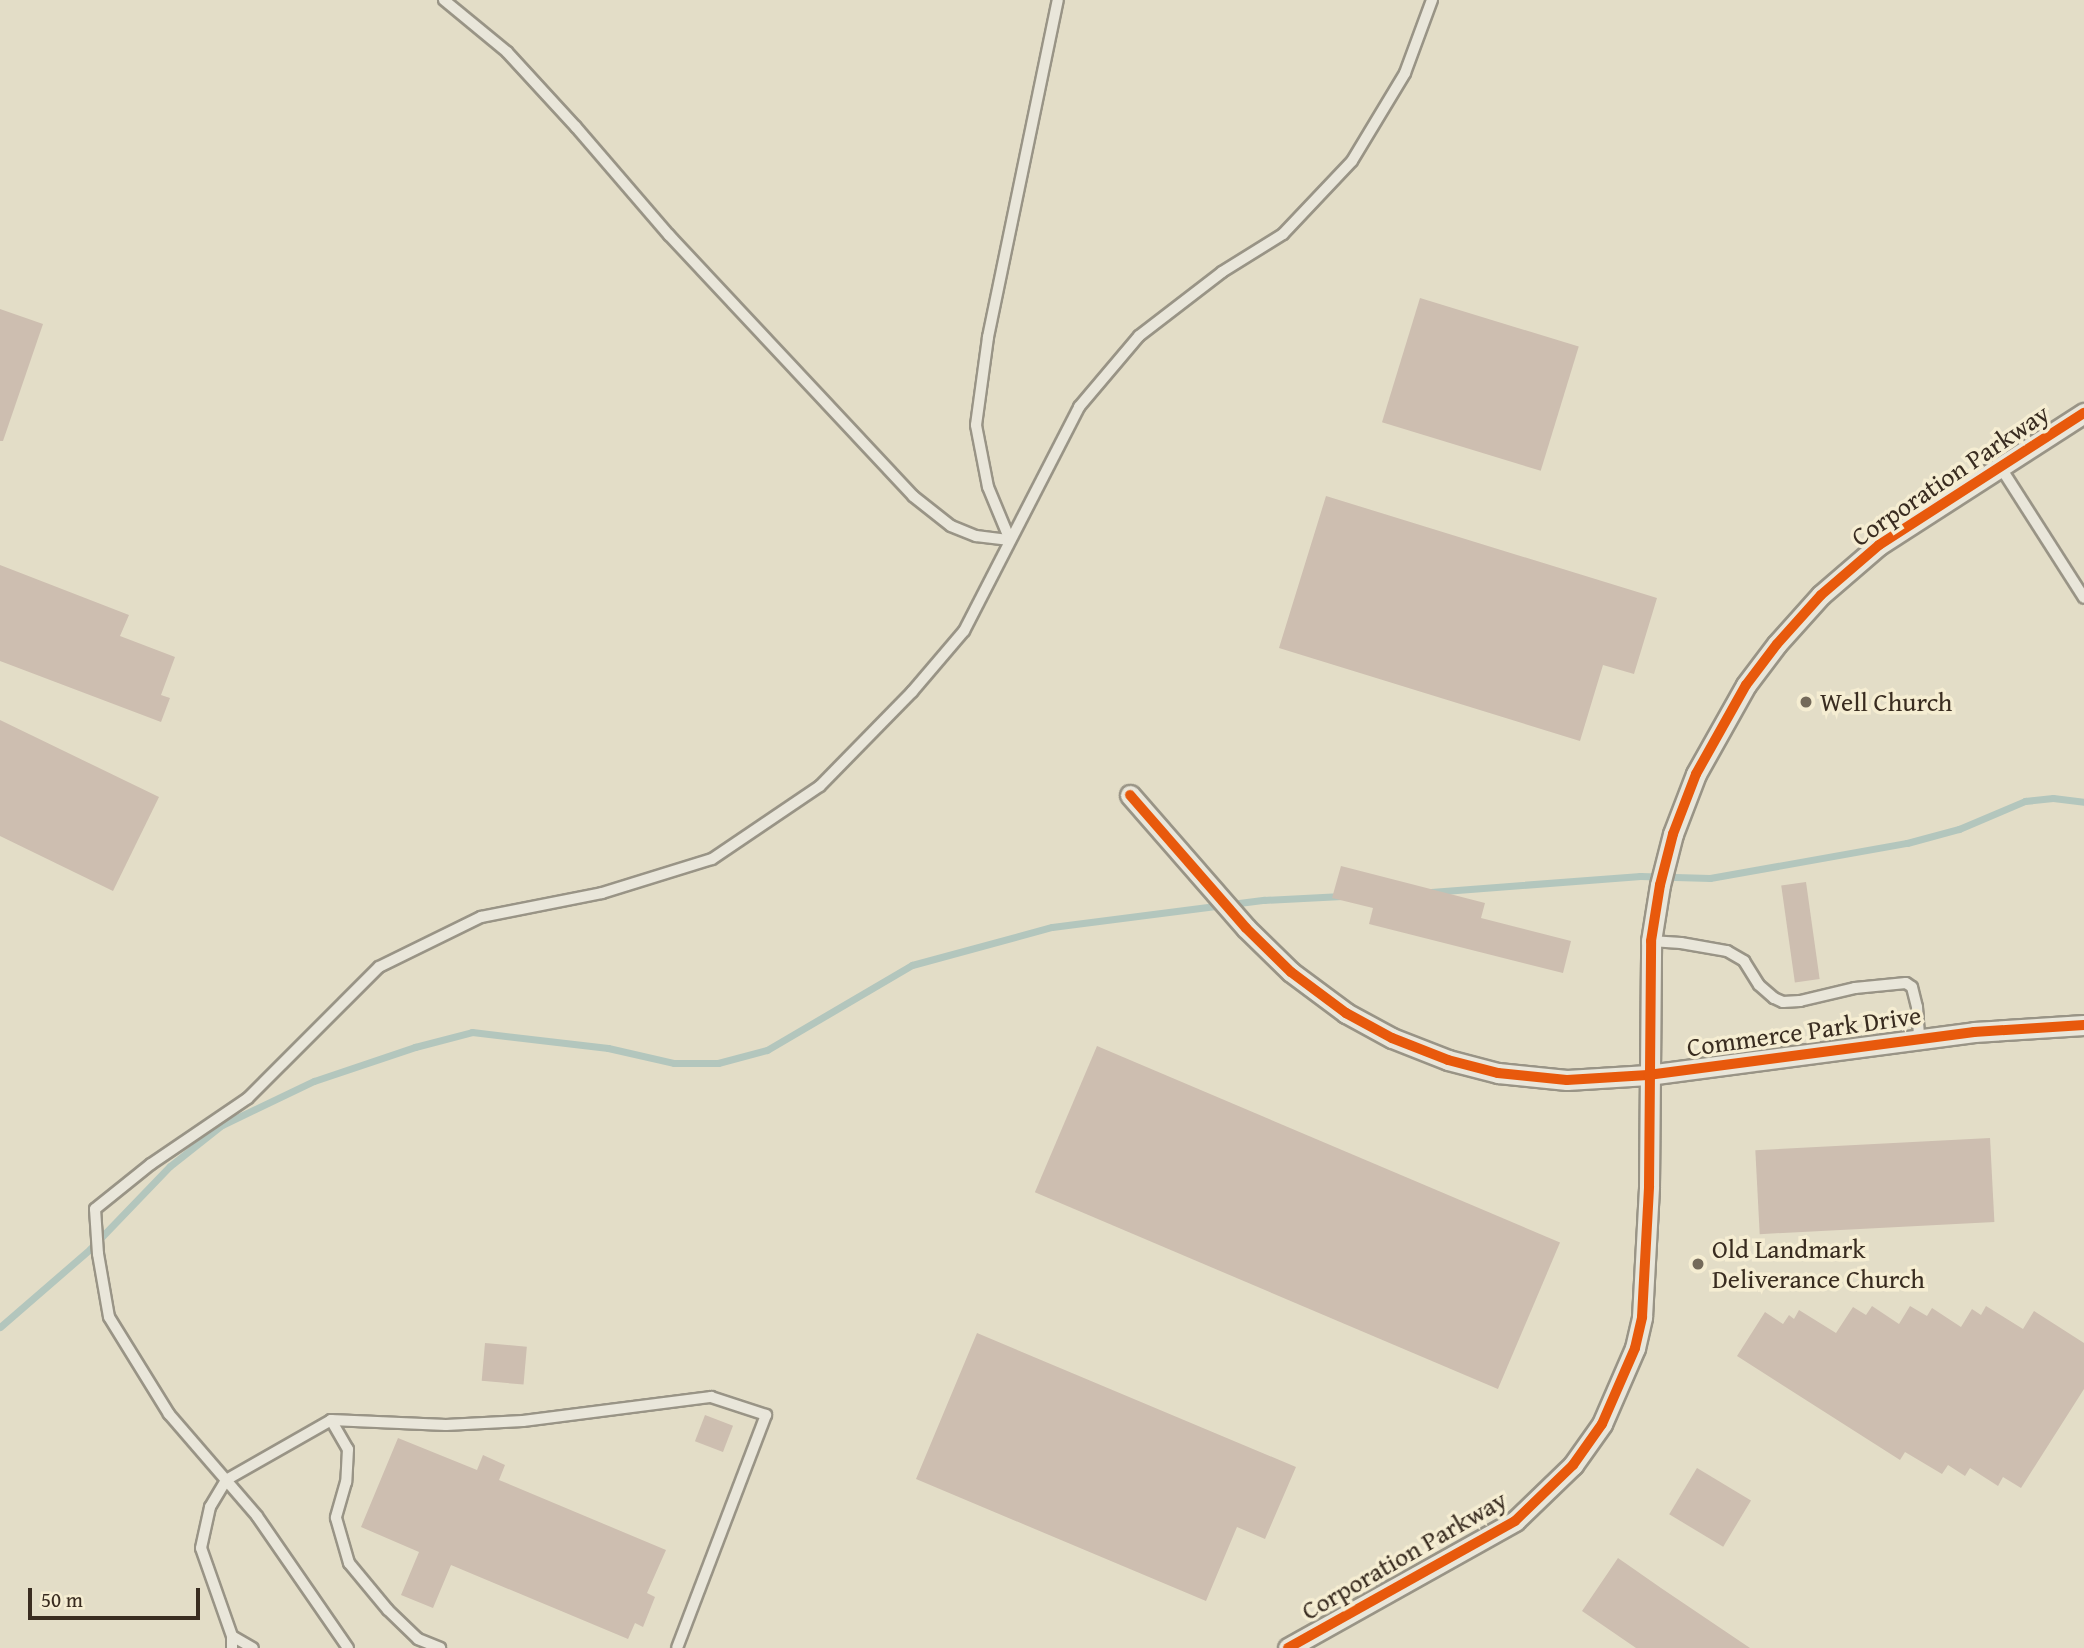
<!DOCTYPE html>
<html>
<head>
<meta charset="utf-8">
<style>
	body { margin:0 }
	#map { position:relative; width:2084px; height:1648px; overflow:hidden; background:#e3ddc7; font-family:"Gentium Book Plus",serif }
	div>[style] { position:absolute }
	.stream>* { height:7px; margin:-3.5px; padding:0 3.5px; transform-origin:3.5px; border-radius:3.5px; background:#b3c6bd }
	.building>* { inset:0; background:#cdbeb0; transform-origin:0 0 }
	.roads { filter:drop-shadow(2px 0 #999486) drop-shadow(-2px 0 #999486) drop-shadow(0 2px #999486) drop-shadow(0 -2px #999486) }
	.lane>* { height:10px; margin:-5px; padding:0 5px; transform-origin:5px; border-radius:5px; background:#e9e6da }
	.street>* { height:19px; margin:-9.5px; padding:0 9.5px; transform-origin:9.5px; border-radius:9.5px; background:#e9e6da }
	.cycleway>* { height:10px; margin:-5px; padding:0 5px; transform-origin:5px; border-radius:5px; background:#e8590c }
	.dots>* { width:19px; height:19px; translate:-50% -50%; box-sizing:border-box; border:4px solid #f5edd2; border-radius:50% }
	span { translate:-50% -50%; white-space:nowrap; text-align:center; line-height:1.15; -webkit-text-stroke:7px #f5edd2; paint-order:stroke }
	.street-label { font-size:26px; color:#392c20 }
	.poi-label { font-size:26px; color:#392c20 }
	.left { translate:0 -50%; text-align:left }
	.scale { position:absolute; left:28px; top:1588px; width:172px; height:32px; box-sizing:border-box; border:4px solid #392c20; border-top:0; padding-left:9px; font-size:21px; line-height:24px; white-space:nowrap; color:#392c20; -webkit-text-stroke:5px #f5edd2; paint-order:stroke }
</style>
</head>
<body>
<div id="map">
	<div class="stream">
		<i style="left:1431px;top:892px;width:210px;rotate:-4.4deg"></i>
		<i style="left:1640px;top:876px;width:70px;rotate:1.6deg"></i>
		<i style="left:1710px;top:878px;width:200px;rotate:-10.1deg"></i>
		<i style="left:1907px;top:843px;width:54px;rotate:-15.1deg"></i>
		<i style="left:1959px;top:829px;width:72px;rotate:-23deg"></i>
		<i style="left:2025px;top:801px;width:28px;rotate:-6deg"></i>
		<i style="left:2053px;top:798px;width:31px;rotate:7deg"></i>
		<i style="left:0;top:1327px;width:119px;rotate:-40.9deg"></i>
		<i style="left:90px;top:1249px;width:115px;rotate:-46.1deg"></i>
		<i style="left:170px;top:1166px;width:66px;rotate:-38.3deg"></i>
		<i style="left:222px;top:1125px;width:102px;rotate:-25.6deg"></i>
		<i style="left:314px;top:1081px;width:107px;rotate:-18.6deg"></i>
		<i style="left:415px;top:1047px;width:59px;rotate:-14.7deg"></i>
		<i style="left:472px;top:1032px;width:137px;rotate:6.7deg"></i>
		<i style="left:608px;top:1048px;width:68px;rotate:12.8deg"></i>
		<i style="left:674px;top:1063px;width:44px"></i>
		<i style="left:718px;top:1063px;width:51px;rotate:-14.9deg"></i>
		<i style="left:767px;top:1050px;width:168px;rotate:-30.4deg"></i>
		<i style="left:912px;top:965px;width:145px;rotate:-15.2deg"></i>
		<i style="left:1052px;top:927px;width:214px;rotate:-7.3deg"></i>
		<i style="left:1264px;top:900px;width:78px;rotate:-2.9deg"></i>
	</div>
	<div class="building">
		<i style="left:1420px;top:298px;width:166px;height:130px;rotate:17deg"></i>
		<i style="clip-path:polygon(0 309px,43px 324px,3px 441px,0 441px)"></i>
		<i style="clip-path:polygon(1326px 496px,1657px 598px,1634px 674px,1603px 665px,1580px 741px,1279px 648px)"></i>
		<i style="clip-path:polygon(0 565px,129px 615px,120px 636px,175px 657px,161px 695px,170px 698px,161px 722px,0 661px)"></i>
		<i style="clip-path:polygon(0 720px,159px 797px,113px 891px,0 836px)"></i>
		<i style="clip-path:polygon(1341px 866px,1485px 903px,1481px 918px,1571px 941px,1563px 973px,1369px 924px,1373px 908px,1332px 898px)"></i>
		<i style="left:1806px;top:882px;width:98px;height:25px;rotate:82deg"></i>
		<i style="left:1097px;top:1046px;width:503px;height:159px;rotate:23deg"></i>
		<i style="left:1990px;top:1138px;width:84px;height:235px;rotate:87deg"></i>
		<i style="clip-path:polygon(1872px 1306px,1899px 1324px,1910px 1306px,1927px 1316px,1932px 1308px,1961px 1327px,1972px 1309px,1981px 1315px,1986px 1306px,2023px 1329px,2034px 1311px,2084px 1343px,2084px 1389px,2021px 1488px,2003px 1477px,1998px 1486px,1970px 1468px,1965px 1476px,1948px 1465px,1942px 1474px,1905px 1452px,1900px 1460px,1737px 1356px,1765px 1312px,1783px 1324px,1789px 1315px,1794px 1319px,1799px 1310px,1836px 1333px,1853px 1307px,1866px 1315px)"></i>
		<i style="clip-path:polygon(977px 1333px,1296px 1467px,1265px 1539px,1237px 1527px,1206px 1601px,916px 1479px)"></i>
		<i style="left:485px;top:1343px;width:42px;height:38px;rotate:5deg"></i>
		<i style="left:705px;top:1415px;width:30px;height:28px;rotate:21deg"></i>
		<i style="clip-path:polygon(398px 1438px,477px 1470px,483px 1455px,505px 1465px,499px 1480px,666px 1550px,647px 1593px,655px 1597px,643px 1627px,635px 1623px,628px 1639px,451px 1565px,433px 1608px,401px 1595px,419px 1552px,361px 1527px)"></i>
		<i style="left:1697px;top:1468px;width:63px;height:54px;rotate:31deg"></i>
		<i style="clip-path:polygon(1618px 1558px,1661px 1588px,1750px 1648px,1636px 1648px,1582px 1611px)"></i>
	</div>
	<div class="roads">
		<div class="lane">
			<i style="left:444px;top:0;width:82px;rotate:39.5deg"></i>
			<i style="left:507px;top:52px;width:102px;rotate:47.4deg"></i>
			<i style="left:576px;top:127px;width:143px;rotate:49.3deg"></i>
			<i style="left:669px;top:235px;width:357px;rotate:46.9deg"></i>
			<i style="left:913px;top:496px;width:48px;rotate:38.3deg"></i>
			<i style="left:951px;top:526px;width:27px;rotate:22deg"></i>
			<i style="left:976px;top:536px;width:34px;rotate:7deg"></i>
			<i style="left:1010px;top:540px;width:57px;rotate:-112.5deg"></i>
			<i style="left:988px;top:487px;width:63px;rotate:-101deg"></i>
			<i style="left:976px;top:425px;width:89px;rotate:-82.2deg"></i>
			<i style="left:988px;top:337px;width:344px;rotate:-78.3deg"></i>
			<i style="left:2001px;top:468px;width:154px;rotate:57.4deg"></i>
			<i style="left:1651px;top:941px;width:30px;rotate:4deg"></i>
			<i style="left:1681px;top:943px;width:47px;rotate:9.9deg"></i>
			<i style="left:1727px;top:951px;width:20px;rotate:30deg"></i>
			<i style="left:1744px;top:961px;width:28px;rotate:58deg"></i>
			<i style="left:1759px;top:985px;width:20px;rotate:41deg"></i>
			<i style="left:1774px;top:998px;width:10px;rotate:24deg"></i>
			<i style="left:1783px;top:1002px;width:17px;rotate:-3deg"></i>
			<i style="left:1800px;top:1001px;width:57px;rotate:-13.3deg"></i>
			<i style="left:1855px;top:988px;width:51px;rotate:-5.6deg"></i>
			<i style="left:1906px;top:983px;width:7px;rotate:34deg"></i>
			<i style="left:1912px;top:987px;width:21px;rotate:76deg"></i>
			<i style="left:1917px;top:1007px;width:32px;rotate:86deg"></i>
			<i style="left:331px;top:1420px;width:115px;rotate:2.5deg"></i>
			<i style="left:446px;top:1425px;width:77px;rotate:-3deg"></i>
			<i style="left:523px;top:1421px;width:190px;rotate:-7.3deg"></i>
			<i style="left:711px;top:1397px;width:58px;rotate:18.1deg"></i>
			<i style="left:766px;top:1415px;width:249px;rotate:110.9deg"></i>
			<i style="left:232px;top:1636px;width:24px;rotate:30deg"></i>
			<i style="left:232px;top:1648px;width:12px;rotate:-90deg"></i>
			<i style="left:232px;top:1636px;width:93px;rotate:-109.4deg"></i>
			<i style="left:201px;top:1548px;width:42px;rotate:-77.6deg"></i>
			<i style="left:210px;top:1507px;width:31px;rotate:-59deg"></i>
			<i style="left:226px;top:1480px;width:121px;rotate:-29.7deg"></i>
			<i style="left:331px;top:1420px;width:34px;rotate:60deg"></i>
			<i style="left:348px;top:1449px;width:33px;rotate:93deg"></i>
			<i style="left:346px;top:1482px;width:37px;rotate:106deg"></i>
			<i style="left:336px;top:1518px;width:47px;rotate:73.9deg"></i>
			<i style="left:349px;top:1563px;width:61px;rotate:50.3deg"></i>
			<i style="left:388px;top:1610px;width:42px;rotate:44deg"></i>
			<i style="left:418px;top:1639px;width:24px;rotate:22deg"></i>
			<i style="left:348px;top:1648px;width:160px;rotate:-124.6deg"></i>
			<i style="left:257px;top:1516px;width:135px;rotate:-130.8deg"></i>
			<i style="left:169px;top:1414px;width:114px;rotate:-121.7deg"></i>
			<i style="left:109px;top:1317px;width:64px;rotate:-99.9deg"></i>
			<i style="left:98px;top:1254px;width:45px;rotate:-93.8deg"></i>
			<i style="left:95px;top:1209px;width:72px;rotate:-38.8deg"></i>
			<i style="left:151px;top:1164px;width:117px;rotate:-34.2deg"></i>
			<i style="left:248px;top:1098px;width:185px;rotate:-45deg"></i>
			<i style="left:379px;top:967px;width:114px;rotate:-26.1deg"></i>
			<i style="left:481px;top:917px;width:123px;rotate:-11.2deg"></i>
			<i style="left:602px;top:893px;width:115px;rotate:-17.2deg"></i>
			<i style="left:712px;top:859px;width:130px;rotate:-34.1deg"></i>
			<i style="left:820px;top:786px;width:132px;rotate:-45.6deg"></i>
			<i style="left:912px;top:692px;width:80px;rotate:-49.6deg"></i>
			<i style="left:964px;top:631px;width:252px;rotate:-62.8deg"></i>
			<i style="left:1079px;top:407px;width:93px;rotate:-49.8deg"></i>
			<i style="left:1139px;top:336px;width:105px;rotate:-37.6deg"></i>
			<i style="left:1222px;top:272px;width:72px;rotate:-31.9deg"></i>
			<i style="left:1283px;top:234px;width:100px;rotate:-46.6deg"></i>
			<i style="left:1352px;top:161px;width:103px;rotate:-58.9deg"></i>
			<i style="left:1405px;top:73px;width:78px;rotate:-69.7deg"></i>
		</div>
		<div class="street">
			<i style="left:1130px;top:795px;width:176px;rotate:48.9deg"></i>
			<i style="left:1246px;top:928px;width:63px;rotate:44.4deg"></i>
			<i style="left:1291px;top:972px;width:69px;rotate:36.7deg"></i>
			<i style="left:1346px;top:1013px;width:52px;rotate:28.5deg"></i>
			<i style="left:1392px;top:1038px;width:60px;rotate:21.4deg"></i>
			<i style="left:1448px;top:1060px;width:52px;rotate:14.6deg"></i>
			<i style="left:1498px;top:1073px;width:69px;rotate:5.8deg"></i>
			<i style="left:1567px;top:1080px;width:81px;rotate:-3.5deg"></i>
			<i style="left:1648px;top:1075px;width:329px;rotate:-7.5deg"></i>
			<i style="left:1974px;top:1032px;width:110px;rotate:-3.6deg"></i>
			<i style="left:1288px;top:1648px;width:260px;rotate:-29.2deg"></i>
			<i style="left:1515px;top:1521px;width:81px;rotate:-44deg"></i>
			<i style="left:1573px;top:1465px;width:50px;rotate:-54.7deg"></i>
			<i style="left:1602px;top:1424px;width:83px;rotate:-66.5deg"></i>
			<i style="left:1635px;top:1348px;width:32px;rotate:-77deg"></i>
			<i style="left:1642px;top:1317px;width:131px;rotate:-86.9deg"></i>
			<i style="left:1649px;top:1186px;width:245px;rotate:-89.5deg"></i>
			<i style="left:1651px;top:941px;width:57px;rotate:-80.9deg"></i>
			<i style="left:1660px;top:885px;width:53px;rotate:-75.7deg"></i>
			<i style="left:1673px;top:834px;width:64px;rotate:-69deg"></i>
			<i style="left:1696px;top:774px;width:102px;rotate:-60.7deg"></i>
			<i style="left:1746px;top:685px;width:51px;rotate:-52.9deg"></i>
			<i style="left:1777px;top:644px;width:66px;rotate:-48.1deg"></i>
			<i style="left:1821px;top:595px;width:77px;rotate:-40.8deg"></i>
			<i style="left:1879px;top:545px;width:244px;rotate:-32.8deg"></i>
		</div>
	</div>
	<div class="cycleway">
		<i style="left:1130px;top:795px;width:176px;rotate:48.9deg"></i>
		<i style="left:1246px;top:928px;width:63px;rotate:44.4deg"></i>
		<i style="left:1291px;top:972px;width:69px;rotate:36.7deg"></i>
		<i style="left:1346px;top:1013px;width:52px;rotate:28.5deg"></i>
		<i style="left:1392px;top:1038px;width:60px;rotate:21.4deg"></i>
		<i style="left:1448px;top:1060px;width:52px;rotate:14.6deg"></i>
		<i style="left:1498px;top:1073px;width:69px;rotate:5.8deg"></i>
		<i style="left:1567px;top:1080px;width:81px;rotate:-3.5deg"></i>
		<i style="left:1648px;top:1075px;width:329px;rotate:-7.5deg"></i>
		<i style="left:1974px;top:1032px;width:110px;rotate:-3.6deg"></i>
		<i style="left:1288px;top:1648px;width:260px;rotate:-29.2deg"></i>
		<i style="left:1515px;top:1521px;width:81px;rotate:-44deg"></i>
		<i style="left:1573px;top:1465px;width:50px;rotate:-54.7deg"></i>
		<i style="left:1602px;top:1424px;width:83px;rotate:-66.5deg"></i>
		<i style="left:1635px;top:1348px;width:32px;rotate:-77deg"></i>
		<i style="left:1642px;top:1317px;width:131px;rotate:-86.9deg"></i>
		<i style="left:1649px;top:1186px;width:245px;rotate:-89.5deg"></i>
		<i style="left:1651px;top:941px;width:57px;rotate:-80.9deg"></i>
		<i style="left:1660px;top:885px;width:53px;rotate:-75.7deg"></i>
		<i style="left:1673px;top:834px;width:64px;rotate:-69deg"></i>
		<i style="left:1696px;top:774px;width:102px;rotate:-60.7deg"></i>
		<i style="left:1746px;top:685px;width:51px;rotate:-52.9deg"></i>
		<i style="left:1777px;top:644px;width:66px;rotate:-48.1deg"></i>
		<i style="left:1821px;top:595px;width:77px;rotate:-40.8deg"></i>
		<i style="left:1879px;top:545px;width:244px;rotate:-32.8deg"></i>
	</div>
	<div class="dots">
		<i style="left:1806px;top:702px;background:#746a5a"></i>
		<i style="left:1698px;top:1264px;background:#746a5a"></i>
	</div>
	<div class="street-label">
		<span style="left:1950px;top:475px;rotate:-34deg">Corporation Parkway</span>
		<span style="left:1804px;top:1031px;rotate:-8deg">Commerce Park Drive</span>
		<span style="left:1404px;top:1555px;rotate:-30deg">Corporation Parkway</span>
	</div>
	<div class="poi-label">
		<span class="left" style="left:1820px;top:702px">Well Church</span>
		<span class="left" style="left:1712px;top:1264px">Old Landmark<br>Deliverance Church</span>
	</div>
	<div class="scale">50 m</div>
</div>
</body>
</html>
